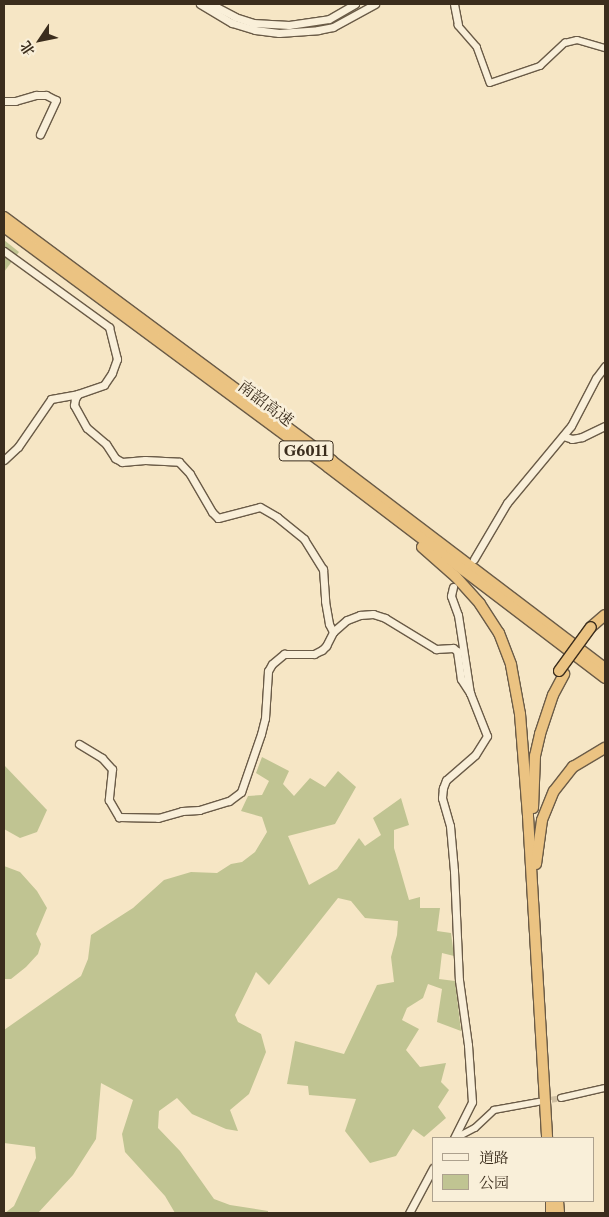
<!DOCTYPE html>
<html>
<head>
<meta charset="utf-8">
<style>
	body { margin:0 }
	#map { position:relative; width:609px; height:1217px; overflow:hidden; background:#f6e6c5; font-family:"Libre Caslon Text","Noto Serif SC",serif }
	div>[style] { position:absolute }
	.green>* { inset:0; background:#c0c492 }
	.minor-tunnel>* { height:5.5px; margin-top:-2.75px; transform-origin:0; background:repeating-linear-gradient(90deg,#d1c1a3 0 5.5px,transparent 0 8.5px) }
	.roads { filter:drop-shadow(1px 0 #6a5b47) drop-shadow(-1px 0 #6a5b47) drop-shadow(0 1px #6a5b47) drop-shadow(0 -1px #6a5b47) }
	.minor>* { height:5.5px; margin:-2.75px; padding:0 2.75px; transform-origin:2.75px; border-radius:2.75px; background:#f9efd9 }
	.tertiary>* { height:7px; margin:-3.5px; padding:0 3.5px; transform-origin:3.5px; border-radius:3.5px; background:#f9efd9 }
	.motorway>* { height:10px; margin:-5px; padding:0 5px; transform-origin:5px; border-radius:5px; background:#ebc382 }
	.bridges { filter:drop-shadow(1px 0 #3b2d1d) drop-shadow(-1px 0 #3b2d1d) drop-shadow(0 1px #3b2d1d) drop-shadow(0 -1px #3b2d1d) }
	.motorway-bridge>* { height:10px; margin:-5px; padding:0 5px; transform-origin:5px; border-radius:5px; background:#ebc382 }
	span { translate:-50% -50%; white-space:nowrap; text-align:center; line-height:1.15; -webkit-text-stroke:5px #f9efd9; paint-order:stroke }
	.shield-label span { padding:1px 4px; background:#f9efd9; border:1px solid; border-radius:4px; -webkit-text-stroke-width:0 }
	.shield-label { font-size:15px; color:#3b2d1d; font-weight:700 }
	.street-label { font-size:16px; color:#3b2d1d }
	.frame { position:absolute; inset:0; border:5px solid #3b2d1d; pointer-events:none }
	.legend { position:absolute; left:432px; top:1137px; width:162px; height:65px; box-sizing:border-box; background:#f9efd9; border:1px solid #ada18e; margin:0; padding:6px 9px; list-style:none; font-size:15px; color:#3b2d1d }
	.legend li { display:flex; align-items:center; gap:10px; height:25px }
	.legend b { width:25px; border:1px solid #ada18e }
	.north { position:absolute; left:15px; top:15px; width:50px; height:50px; -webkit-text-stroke:4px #f9efd9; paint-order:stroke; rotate:236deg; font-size:14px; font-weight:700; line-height:20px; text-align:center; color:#3b2d1d }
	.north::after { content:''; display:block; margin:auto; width:18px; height:22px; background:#3b2d1d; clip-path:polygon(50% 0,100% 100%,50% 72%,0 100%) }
</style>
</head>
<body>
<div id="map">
	<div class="green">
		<i style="clip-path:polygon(4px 240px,19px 252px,4px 272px)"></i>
		<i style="clip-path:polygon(262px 757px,289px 771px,283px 784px,294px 796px,310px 778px,325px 787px,338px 771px,356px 787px,335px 824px,288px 836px,309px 885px,337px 869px,359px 838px,365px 846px,381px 835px,373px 818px,401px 798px,409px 825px,394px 830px,394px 848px,409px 900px,420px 897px,420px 908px,440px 908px,437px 931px,451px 933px,454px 956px,442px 953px,439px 979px,455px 981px,461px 1031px,437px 1022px,442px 989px,428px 984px,423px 998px,407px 1008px,402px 1020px,419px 1029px,406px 1050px,420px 1067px,446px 1063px,441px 1082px,449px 1090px,438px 1107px,446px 1118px,424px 1137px,413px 1129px,396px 1156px,370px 1163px,345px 1131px,356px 1099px,309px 1095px,308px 1086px,287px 1084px,295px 1041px,344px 1054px,377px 985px,394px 982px,391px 957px,397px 935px,398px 921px,365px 918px,351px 901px,338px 898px,269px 985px,256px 972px,235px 1015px,238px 1022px,261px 1034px,266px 1052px,249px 1094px,230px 1110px,238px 1131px,226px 1129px,192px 1114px,177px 1098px,159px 1111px,158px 1128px,180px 1151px,214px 1199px,230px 1205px,268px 1211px,268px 1213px,175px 1213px,165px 1196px,125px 1152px,122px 1134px,133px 1100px,101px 1083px,96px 1139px,73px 1175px,38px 1213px,5px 1213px,14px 1206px,36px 1158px,35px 1147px,4px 1143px,4px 1030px,81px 976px,88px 959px,91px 935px,133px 908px,164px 880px,191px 872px,217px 873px,231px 864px,242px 862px,255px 852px,267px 832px,262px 817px,241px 811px,248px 796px,262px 795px,269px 781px,256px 773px)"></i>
		<i style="clip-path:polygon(4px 765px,47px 810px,37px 832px,20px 838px,4px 829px)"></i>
		<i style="clip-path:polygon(4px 866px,20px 872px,37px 891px,47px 908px,36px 934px,41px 944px,38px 954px,26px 967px,11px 979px,4px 979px)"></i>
	</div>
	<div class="minor-tunnel">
		<i style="left:543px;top:1101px;width:18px;rotate:-9deg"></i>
	</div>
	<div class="roads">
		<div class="minor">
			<i style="left:458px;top:25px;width:29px;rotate:49deg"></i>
			<i style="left:477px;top:47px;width:38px;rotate:70deg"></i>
			<i style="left:490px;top:83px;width:53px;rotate:-18.8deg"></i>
			<i style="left:540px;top:66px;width:34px;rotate:-43deg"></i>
			<i style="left:565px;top:43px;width:12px;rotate:-14deg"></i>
			<i style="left:577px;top:40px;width:29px;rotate:16deg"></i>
			<i style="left:561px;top:1098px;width:45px;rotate:-12.8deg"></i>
			<i style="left:456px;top:1138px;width:21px;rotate:-28deg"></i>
			<i style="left:475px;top:1128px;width:26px;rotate:-43deg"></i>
			<i style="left:494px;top:1110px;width:45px;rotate:-10.3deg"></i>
		</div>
		<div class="tertiary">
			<i style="left:200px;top:4px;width:37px;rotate:31deg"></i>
			<i style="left:232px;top:23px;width:24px;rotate:17deg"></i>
			<i style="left:255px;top:30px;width:24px;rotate:7deg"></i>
			<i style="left:279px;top:33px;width:39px;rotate:-4deg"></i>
			<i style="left:318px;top:30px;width:15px;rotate:-11deg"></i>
			<i style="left:333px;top:27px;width:48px;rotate:-28.7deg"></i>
			<i style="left:211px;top:4px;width:27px;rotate:28deg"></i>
			<i style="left:235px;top:17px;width:19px;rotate:18deg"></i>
			<i style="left:253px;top:23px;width:36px;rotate:3deg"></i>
			<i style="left:289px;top:25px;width:40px;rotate:-8.5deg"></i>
			<i style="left:329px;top:19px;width:30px;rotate:-30deg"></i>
			<i style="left:454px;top:4px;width:21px;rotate:79deg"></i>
			<i style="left:4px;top:101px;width:11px"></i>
			<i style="left:15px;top:101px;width:22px;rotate:-16deg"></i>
			<i style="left:36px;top:95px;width:10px"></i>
			<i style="left:46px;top:95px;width:11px;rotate:27deg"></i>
			<i style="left:56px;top:100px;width:38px;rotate:115deg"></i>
			<i style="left:4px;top:251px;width:130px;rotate:35.9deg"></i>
			<i style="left:109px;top:327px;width:33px;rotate:76deg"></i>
			<i style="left:117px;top:359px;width:15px;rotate:110deg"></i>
			<i style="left:112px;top:373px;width:14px;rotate:124deg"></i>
			<i style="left:104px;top:385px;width:28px;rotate:161deg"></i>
			<i style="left:78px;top:394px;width:6px;rotate:121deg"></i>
			<i style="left:75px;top:399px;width:6px;rotate:99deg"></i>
			<i style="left:74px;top:405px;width:26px;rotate:61deg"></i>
			<i style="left:87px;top:428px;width:25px;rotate:40deg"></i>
			<i style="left:106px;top:444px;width:17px;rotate:57deg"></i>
			<i style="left:115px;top:458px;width:8px;rotate:30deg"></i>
			<i style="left:122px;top:462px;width:23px;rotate:-5deg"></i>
			<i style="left:145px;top:460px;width:34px;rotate:3deg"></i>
			<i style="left:179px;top:462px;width:16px;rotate:47deg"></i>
			<i style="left:190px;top:474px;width:44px;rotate:59.9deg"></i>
			<i style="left:212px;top:512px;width:8px;rotate:45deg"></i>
			<i style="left:218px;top:518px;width:43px;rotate:-14.7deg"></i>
			<i style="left:260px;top:507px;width:20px;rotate:30deg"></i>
			<i style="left:277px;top:517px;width:35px;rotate:39deg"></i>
			<i style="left:304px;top:539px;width:36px;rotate:58deg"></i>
			<i style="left:323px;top:569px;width:32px;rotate:86deg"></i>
			<i style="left:325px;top:601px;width:23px;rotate:80deg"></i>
			<i style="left:329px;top:624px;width:9px;rotate:63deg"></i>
			<i style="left:563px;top:436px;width:9px;rotate:18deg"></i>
			<i style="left:572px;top:439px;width:10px;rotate:-11deg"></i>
			<i style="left:582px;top:437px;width:25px;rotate:-26deg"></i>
			<i style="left:4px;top:460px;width:19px;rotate:-43deg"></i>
			<i style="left:18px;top:447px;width:58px;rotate:-55.5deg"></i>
			<i style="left:51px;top:399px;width:27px;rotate:-10deg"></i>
			<i style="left:474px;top:559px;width:65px;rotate:-59.5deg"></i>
			<i style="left:507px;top:503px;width:100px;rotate:-50.3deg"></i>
			<i style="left:571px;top:426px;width:54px;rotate:-62.5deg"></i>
			<i style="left:596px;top:378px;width:15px;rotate:-53deg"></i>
			<i style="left:453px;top:587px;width:9px;rotate:103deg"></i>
			<i style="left:451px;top:596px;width:20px;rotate:70deg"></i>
			<i style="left:458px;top:615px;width:79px;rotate:81.3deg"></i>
			<i style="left:470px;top:693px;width:46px;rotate:68.4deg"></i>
			<i style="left:487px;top:736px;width:22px;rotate:122deg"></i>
			<i style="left:475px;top:755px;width:38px;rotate:139deg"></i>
			<i style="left:446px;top:780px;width:9px;rotate:111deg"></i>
			<i style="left:443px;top:788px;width:10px;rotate:96deg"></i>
			<i style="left:442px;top:798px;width:29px;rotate:74deg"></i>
			<i style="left:450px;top:826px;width:45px;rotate:84.9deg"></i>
			<i style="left:454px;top:871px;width:109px;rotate:87.4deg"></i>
			<i style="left:459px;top:980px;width:66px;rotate:82.1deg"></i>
			<i style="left:468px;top:1045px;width:57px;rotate:86deg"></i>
			<i style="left:472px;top:1102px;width:40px;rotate:116.6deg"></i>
			<i style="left:79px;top:744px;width:27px;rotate:31deg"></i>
			<i style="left:102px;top:758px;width:15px;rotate:48deg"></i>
			<i style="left:112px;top:769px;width:31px;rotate:96deg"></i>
			<i style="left:109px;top:800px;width:20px;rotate:60deg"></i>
			<i style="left:119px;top:817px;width:39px;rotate:1deg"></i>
			<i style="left:158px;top:818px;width:25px;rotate:-16deg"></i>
			<i style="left:182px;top:811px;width:17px;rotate:-3deg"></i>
			<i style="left:199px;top:810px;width:31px;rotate:-17deg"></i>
			<i style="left:229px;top:801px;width:15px;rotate:-37deg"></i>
			<i style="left:241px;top:792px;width:61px;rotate:-71deg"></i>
			<i style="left:261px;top:734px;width:16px;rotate:-76deg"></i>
			<i style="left:265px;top:718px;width:47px;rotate:-86.3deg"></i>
			<i style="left:268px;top:671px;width:8px;rotate:-60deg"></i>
			<i style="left:272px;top:664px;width:16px;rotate:-40deg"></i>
			<i style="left:284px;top:654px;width:30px"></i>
			<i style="left:314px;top:654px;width:9px;rotate:-27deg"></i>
			<i style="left:322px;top:650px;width:6px;rotate:-45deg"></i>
			<i style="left:326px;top:646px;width:16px;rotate:-63deg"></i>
			<i style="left:333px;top:632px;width:18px;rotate:-41deg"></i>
			<i style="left:347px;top:620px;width:14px;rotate:-21deg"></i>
			<i style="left:360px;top:615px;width:13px;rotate:-4deg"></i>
			<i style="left:373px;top:614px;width:13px;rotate:18deg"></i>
			<i style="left:385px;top:618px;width:60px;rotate:31.3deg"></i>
			<i style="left:436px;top:649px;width:17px;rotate:-3deg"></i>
			<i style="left:453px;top:648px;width:5px;rotate:37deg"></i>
			<i style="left:457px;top:651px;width:28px;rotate:82deg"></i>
			<i style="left:461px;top:679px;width:17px;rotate:57deg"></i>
			<i style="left:409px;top:1213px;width:51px;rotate:-61.9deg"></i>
		</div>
		<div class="motorway">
			<i style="left:4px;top:217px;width:409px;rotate:36.6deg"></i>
			<i style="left:332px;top:461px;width:343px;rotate:37.2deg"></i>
			<i style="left:4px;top:227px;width:403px;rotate:36.5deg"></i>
			<i style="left:328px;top:467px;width:348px;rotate:37.3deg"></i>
			<i style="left:422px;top:547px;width:45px;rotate:41.4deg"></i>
			<i style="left:456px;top:577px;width:36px;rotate:48deg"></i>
			<i style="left:480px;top:604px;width:35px;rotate:57deg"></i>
			<i style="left:499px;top:633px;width:34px;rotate:69deg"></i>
			<i style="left:511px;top:665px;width:50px;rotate:79.6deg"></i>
			<i style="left:520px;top:714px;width:102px;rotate:85.5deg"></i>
			<i style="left:528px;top:816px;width:323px;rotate:86.6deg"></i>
			<i style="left:591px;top:627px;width:18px;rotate:-41deg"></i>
			<i style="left:533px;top:808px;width:52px;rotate:-87.8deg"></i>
			<i style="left:535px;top:756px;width:23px;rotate:-77deg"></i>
			<i style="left:540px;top:734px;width:41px;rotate:-71.6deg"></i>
			<i style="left:553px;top:695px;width:24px;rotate:-62deg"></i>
			<i style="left:536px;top:864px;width:44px;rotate:-82.2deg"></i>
			<i style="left:542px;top:820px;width:31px;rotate:-68deg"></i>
			<i style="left:554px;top:791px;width:31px;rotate:-52deg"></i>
			<i style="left:573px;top:767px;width:37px;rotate:-31deg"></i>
			<i style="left:551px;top:1201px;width:12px;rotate:90deg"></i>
			<i style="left:558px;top:1201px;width:12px;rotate:85deg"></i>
		</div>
	</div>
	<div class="bridges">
		<div class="motorway-bridge">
			<i style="left:559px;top:671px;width:54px;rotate:-54deg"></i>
		</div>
	</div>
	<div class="shield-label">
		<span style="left:306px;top:451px">G6011</span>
	</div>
	<div class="street-label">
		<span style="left:266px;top:403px;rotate:37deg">南韶高速</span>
	</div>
	<div class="frame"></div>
	<ul class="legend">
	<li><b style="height:6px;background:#f9efd9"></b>道路</li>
	<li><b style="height:14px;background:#c0c492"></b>公园</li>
	</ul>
	<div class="north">北</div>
</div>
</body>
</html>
